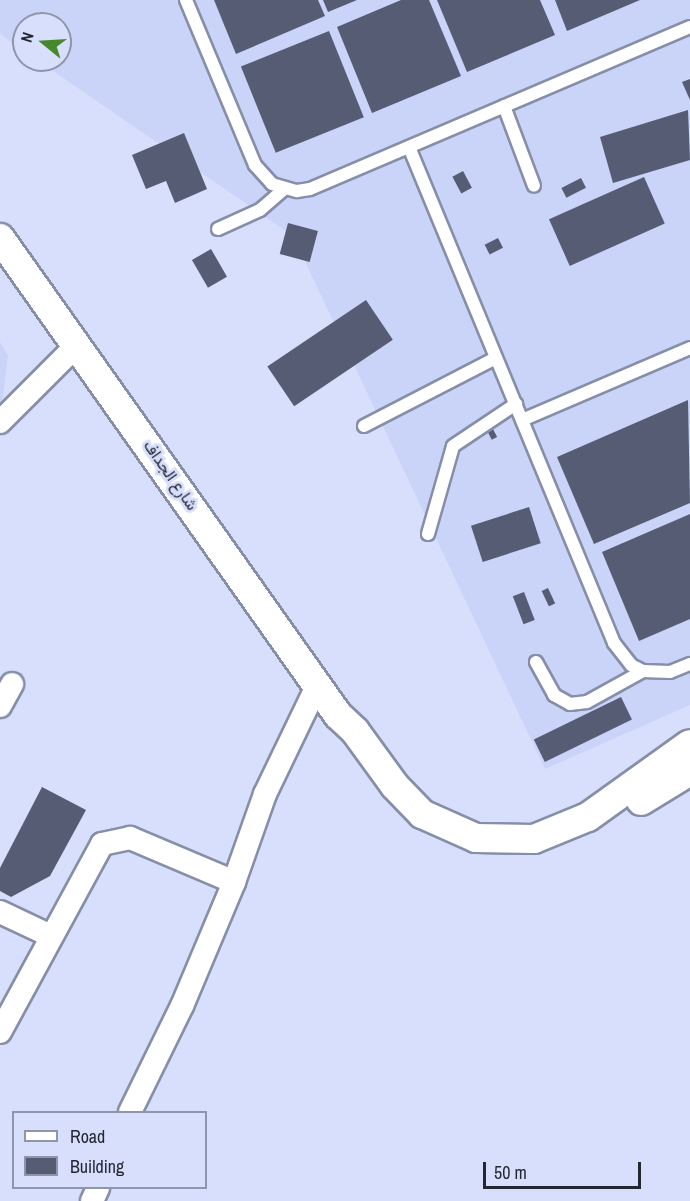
<!DOCTYPE html>
<html>
<head>
<meta charset="utf-8">
<style>
	body { margin:0 }
	#map { position:relative; width:690px; height:1201px; overflow:hidden; background:#d7dffc; font-family:"Archivo Narrow",Vazirmatn,sans-serif }
	div>[style] { position:absolute }
	.built>* { inset:0; background:#cad4f8 }
	.building>* { inset:0; background:#555c74; transform-origin:0 0 }
	.roads { filter:drop-shadow(2px 0 #868ea8) drop-shadow(-2px 0 #868ea8) drop-shadow(0 2px #868ea8) drop-shadow(0 -2px #868ea8) }
	.service>* { height:12px; margin:-6px; padding:0 6px; transform-origin:6px; border-radius:6px; background:#fff }
	.minor>* { height:22px; margin:-11px; padding:0 11px; transform-origin:11px; border-radius:11px; background:#fff }
	.tertiary>* { height:28px; margin:-14px; padding:0 14px; transform-origin:14px; border-radius:14px; background:#fff }
	span { translate:-50% -50%; white-space:nowrap; text-align:center; line-height:1.15; -webkit-text-stroke:6px #d7dffc; paint-order:stroke }
	.street-label { font-size:16px; color:#242731 }
	.legend { position:absolute; left:12px; top:1111px; width:195px; height:78px; box-sizing:border-box; background:#d7dffc; border:2px solid #8f95ab; margin:0; padding:8px 10px; list-style:none; font-size:18px; color:#242731 }
	.legend li { display:flex; align-items:center; gap:12px; height:30px }
	.legend b { width:30px; border:2px solid #8f95ab }
	.north { position:absolute; left:12px; top:12px; width:60px; height:60px; box-sizing:border-box; background:#d7dffc; border:2px solid #8f95ab; border-radius:50%; rotate:288deg; font-size:16px; font-weight:700; line-height:24px; text-align:center; color:#242731 }
	.north::after { content:''; display:block; margin:auto; width:21px; height:27px; background:#45892c; clip-path:polygon(50% 0,100% 100%,50% 72%,0 100%) }
	.scale { position:absolute; left:483px; top:1162px; width:158px; height:27px; box-sizing:border-box; border:3px solid #242731; border-top:0; padding-left:8px; font-size:18px; line-height:21px; white-space:nowrap; color:#242731; -webkit-text-stroke:4px #d7dffc; paint-order:stroke }
</style>
</head>
<body>
<div id="map">
	<div class="built">
		<i style="clip-path:polygon(0 0,690px 0,690px 705px,545px 769px,293px 236px,37px 60px,60px 60px,60px 24px,24px 24px,24px 51px,0 34px)"></i>
		<i style="clip-path:polygon(0 342px,8px 356px,0 419px)"></i>
	</div>
	<div class="building">
		<i style="clip-path:polygon(214px 0,318px 0,325px 16px,236px 54px)"></i>
		<i style="clip-path:polygon(323px 0,357px 0,328px 12px)"></i>
		<i style="clip-path:polygon(401px 0,429px 0,461px 76px,372px 113px,337px 27px)"></i>
		<i style="clip-path:polygon(437px 0,540px 0,555px 35px,467px 72px)"></i>
		<i style="clip-path:polygon(555px 0,640px 0,567px 31px)"></i>
		<i style="left:329px;top:31px;width:93px;height:95px;rotate:68deg"></i>
		<i style="clip-path:polygon(690px 79px,690px 100px,682px 82px)"></i>
		<i style="clip-path:polygon(688px 110px,690px 160px,613px 183px,600px 137px)"></i>
		<i style="clip-path:polygon(184px 133px,207px 189px,175px 203px,166px 181px,146px 189px,132px 155px)"></i>
		<i style="left:463px;top:171px;width:19px;height:12px;rotate:62deg"></i>
		<i style="left:644px;top:177px;width:51px;height:104px;rotate:66deg"></i>
		<i style="left:581px;top:178px;width:11px;height:22px;rotate:63deg"></i>
		<i style="left:288px;top:223px;width:31px;height:32px;rotate:15deg"></i>
		<i style="left:498px;top:238px;width:11px;height:15px;rotate:63deg"></i>
		<i style="left:211px;top:249px;width:32px;height:22px;rotate:60deg"></i>
		<i style="left:366px;top:300px;width:48px;height:119px;rotate:56deg"></i>
		<i style="clip-path:polygon(688px 400px,690px 503px,594px 544px,557px 457px)"></i>
		<i style="left:493px;top:429px;width:9px;height:6px;rotate:63deg"></i>
		<i style="left:529px;top:507px;width:38px;height:61px;rotate:72deg"></i>
		<i style="clip-path:polygon(690px 514px,690px 619px,639px 641px,602px 552px)"></i>
		<i style="left:548px;top:588px;width:17px;height:7px;rotate:65deg"></i>
		<i style="left:524px;top:592px;width:30px;height:12px;rotate:69deg"></i>
		<i style="left:621px;top:697px;width:25px;height:97px;rotate:64deg"></i>
		<i style="clip-path:polygon(42px 787px,86px 810px,50px 876px,11px 897px,0 891px,0 868px)"></i>
	</div>
	<div class="roads">
		<div class="service">
			<i style="left:186px;top:0;width:179px;rotate:67.3deg"></i>
			<i style="left:255px;top:165px;width:25px;rotate:48deg"></i>
			<i style="left:272px;top:184px;width:26px;rotate:16deg"></i>
			<i style="left:297px;top:191px;width:13px;rotate:-9deg"></i>
			<i style="left:310px;top:189px;width:413px;rotate:-23.1deg"></i>
			<i style="left:504px;top:106px;width:85px;rotate:69.4deg"></i>
			<i style="left:409px;top:147px;width:537px;rotate:67.54deg"></i>
			<i style="left:614px;top:643px;width:28px;rotate:52deg"></i>
			<i style="left:631px;top:665px;width:13px;rotate:27deg"></i>
			<i style="left:643px;top:671px;width:27px;rotate:2deg"></i>
			<i style="left:670px;top:672px;width:22px;rotate:-22deg"></i>
			<i style="left:218px;top:229px;width:46px;rotate:-24.3deg"></i>
			<i style="left:260px;top:210px;width:32px;rotate:-41deg"></i>
			<i style="left:522px;top:420px;width:183px;rotate:-23.2deg"></i>
			<i style="left:364px;top:426px;width:148px;rotate:-27.3deg"></i>
			<i style="left:428px;top:534px;width:91px;rotate:-74.1deg"></i>
			<i style="left:453px;top:446px;width:76px;rotate:-33.7deg"></i>
			<i style="left:536px;top:662px;width:38px;rotate:61deg"></i>
			<i style="left:554px;top:695px;width:18px;rotate:29deg"></i>
			<i style="left:570px;top:704px;width:17px;rotate:-7deg"></i>
			<i style="left:587px;top:702px;width:64px;rotate:-29deg"></i>
		</div>
		<div class="minor">
			<i style="left:0;top:422px;width:109px;rotate:-45deg"></i>
			<i style="left:0;top:706px;width:25px;rotate:-61deg"></i>
			<i style="left:0;top:912px;width:56px;rotate:25.2deg"></i>
			<i style="left:0;top:1032px;width:214px;rotate:-61.5deg"></i>
			<i style="left:102px;top:844px;width:29px;rotate:-12deg"></i>
			<i style="left:130px;top:838px;width:113px;rotate:22.9deg"></i>
			<i style="left:130px;top:1112px;width:118px;rotate:-63.9deg"></i>
			<i style="left:182px;top:1006px;width:134px;rotate:-67.2deg"></i>
			<i style="left:234px;top:882px;width:93px;rotate:-70.6deg"></i>
			<i style="left:265px;top:794px;width:120px;rotate:-64.3deg"></i>
			<i style="left:92px;top:1201px;width:14px;rotate:-65deg"></i>
		</div>
		<div class="tertiary">
			<i style="left:0;top:238px;width:585px;rotate:54.68deg"></i>
			<i style="left:338px;top:715px;width:23px;rotate:43deg"></i>
			<i style="left:355px;top:731px;width:68px;rotate:54deg"></i>
			<i style="left:395px;top:786px;width:39px;rotate:46deg"></i>
			<i style="left:422px;top:814px;width:59px;rotate:24deg"></i>
			<i style="left:476px;top:838px;width:58px;rotate:1deg"></i>
			<i style="left:534px;top:839px;width:58px;rotate:-22.2deg"></i>
			<i style="left:588px;top:817px;width:125px;rotate:-35.6deg"></i>
			<i style="left:641px;top:801px;width:57px;rotate:-31.5deg"></i>
		</div>
	</div>
	<div class="street-label">
		<span style="left:171px;top:475px;rotate:55deg">شارع الجداف</span>
	</div>
	<ul class="legend">
	<li><b style="height:8px;background:#fff"></b>Road</li>
	<li><b style="height:16px;background:#555c74"></b>Building</li>
	</ul>
	<div class="north">N</div>
	<div class="scale">50 m</div>
</div>
</body>
</html>
